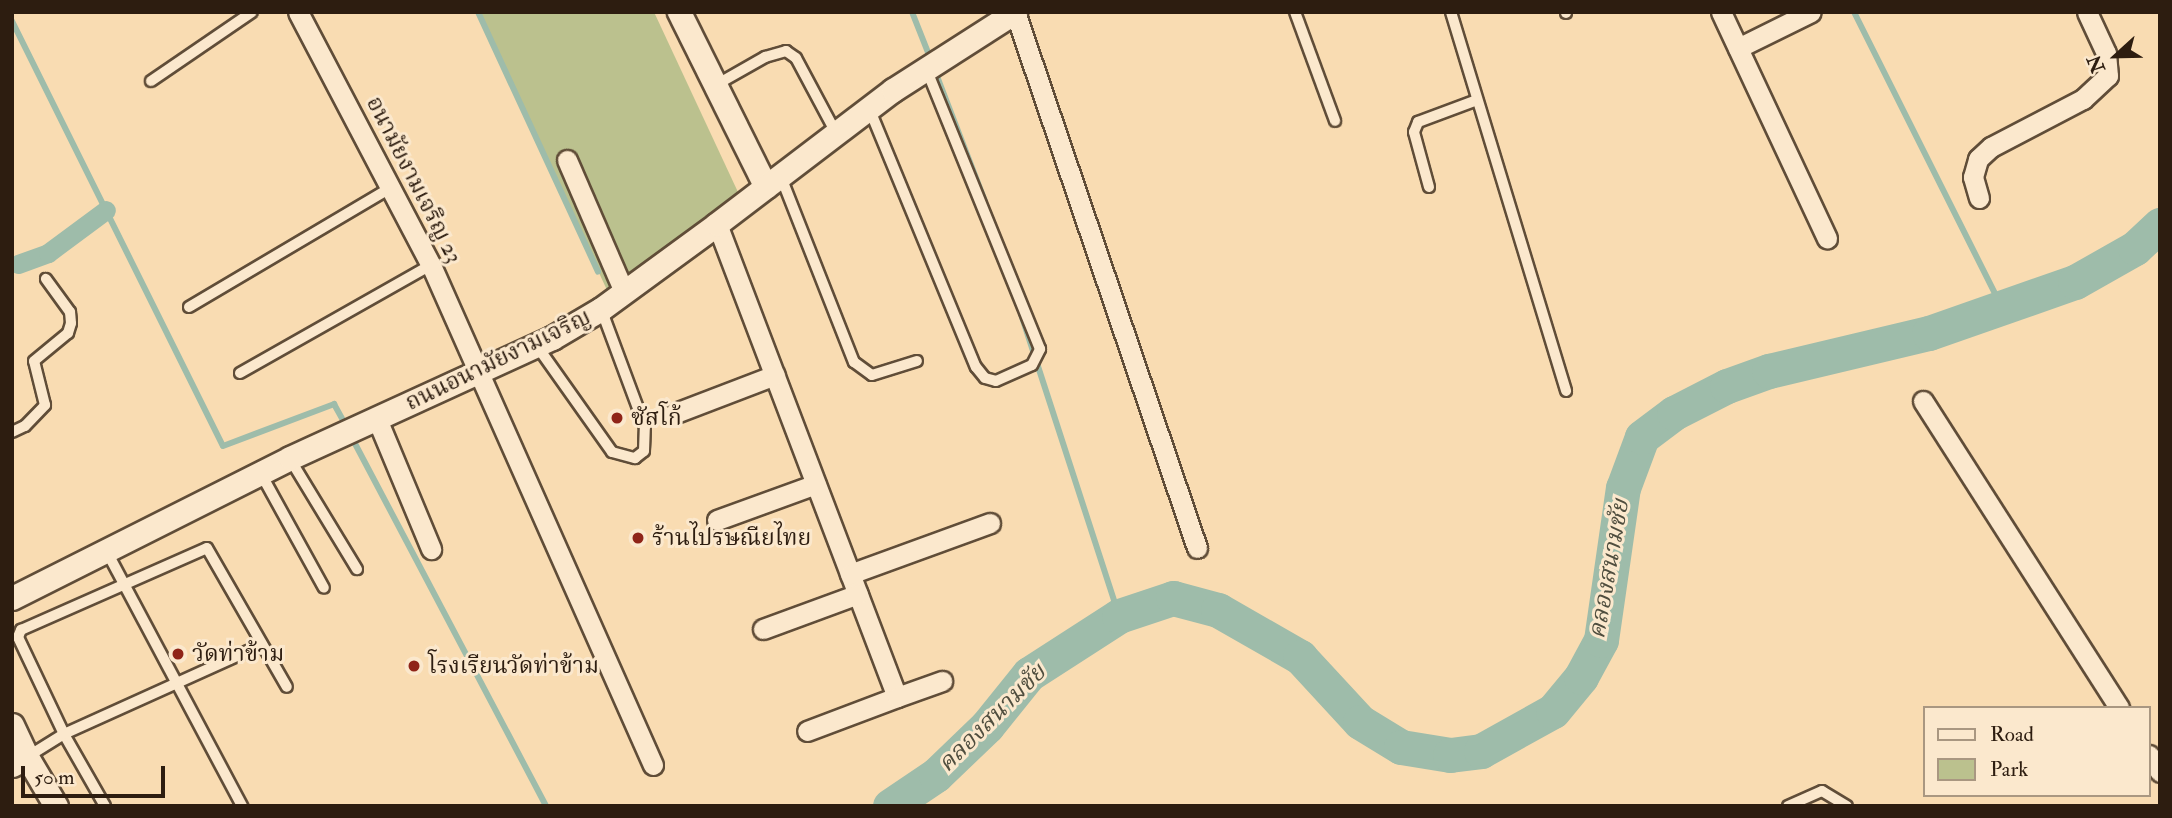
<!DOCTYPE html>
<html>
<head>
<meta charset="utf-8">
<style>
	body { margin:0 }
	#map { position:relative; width:2172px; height:818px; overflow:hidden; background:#f9dcb2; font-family:"IM FELL Double Pica","Noto Serif Thai",serif }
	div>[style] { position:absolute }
	.green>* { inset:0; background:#bbc18e }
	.stream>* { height:6px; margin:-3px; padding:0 3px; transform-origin:3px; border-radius:3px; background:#9ebcaa }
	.canal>* { height:19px; margin:-9.5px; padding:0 9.5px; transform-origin:9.5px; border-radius:9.5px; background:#9ebcaa }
	.river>* { height:35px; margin:-17.5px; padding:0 17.5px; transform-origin:17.5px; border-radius:17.5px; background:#9ebcaa }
	.roads { filter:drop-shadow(2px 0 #604d38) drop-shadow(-2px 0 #604d38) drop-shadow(0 2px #604d38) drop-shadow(0 -2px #604d38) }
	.service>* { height:10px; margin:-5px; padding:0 5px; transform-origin:5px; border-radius:5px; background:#fbe8cd }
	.minor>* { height:19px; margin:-9.5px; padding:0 9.5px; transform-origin:9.5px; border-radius:9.5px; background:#fbe8cd }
	.tertiary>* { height:23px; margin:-11.5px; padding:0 11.5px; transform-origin:11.5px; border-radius:11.5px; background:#fbe8cd }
	.dots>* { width:19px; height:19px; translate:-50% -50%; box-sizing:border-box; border:4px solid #fbe8cd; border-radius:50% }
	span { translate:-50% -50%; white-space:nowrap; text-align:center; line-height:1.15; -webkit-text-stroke:6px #fbe8cd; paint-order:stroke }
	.street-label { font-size:23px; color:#2d1d10 }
	.poi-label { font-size:23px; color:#2d1d10 }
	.left { translate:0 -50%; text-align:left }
	.water-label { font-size:24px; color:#4f4d3e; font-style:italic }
	.frame { position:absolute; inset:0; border:14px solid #2d1d10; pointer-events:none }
	.legend { position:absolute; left:1923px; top:706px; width:228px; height:91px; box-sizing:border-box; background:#fbe8cd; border:2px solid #a99781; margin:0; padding:9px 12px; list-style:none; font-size:21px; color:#2d1d10 }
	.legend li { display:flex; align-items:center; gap:14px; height:35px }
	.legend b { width:35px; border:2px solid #a99781 }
	.north { position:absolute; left:2081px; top:21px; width:70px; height:70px; -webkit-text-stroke:5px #fbe8cd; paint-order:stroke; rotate:248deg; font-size:19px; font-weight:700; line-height:28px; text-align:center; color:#2d1d10 }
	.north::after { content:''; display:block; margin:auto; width:24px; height:32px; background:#2d1d10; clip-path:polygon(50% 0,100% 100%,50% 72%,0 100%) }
	.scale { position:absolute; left:21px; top:766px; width:144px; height:32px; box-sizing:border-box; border:4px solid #2d1d10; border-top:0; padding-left:9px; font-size:21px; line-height:24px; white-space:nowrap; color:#2d1d10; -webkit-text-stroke:5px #fbe8cd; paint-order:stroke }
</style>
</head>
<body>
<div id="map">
	<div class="green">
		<i style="clip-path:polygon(478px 12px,654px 12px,744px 205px,613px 303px)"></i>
	</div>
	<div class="stream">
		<i style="left:478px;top:12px;width:286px;rotate:65.2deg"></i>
		<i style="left:912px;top:12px;width:52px;rotate:68.4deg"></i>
		<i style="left:1854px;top:12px;width:331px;rotate:63.4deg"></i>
		<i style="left:12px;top:21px;width:474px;rotate:63.6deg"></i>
		<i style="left:223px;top:446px;width:119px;rotate:-20.7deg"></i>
		<i style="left:334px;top:404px;width:25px;rotate:61deg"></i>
		<i style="left:935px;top:71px;width:139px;rotate:69deg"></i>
		<i style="left:1021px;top:314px;width:318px;rotate:72deg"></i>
		<i style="left:351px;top:436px;width:418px;rotate:62.2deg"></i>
	</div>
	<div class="canal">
		<i style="left:18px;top:264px;width:32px;rotate:-20deg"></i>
		<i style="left:48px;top:253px;width:72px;rotate:-36.6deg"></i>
	</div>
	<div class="river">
		<i style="left:890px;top:806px;width:55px;rotate:-34deg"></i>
		<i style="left:936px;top:775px;width:71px;rotate:-43.9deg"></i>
		<i style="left:987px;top:726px;width:67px;rotate:-51.1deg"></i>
		<i style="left:1029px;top:674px;width:107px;rotate:-32.8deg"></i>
		<i style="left:1119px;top:616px;width:57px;rotate:-18.4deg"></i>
		<i style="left:1173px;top:598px;width:47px;rotate:14.9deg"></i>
		<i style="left:1218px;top:610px;width:95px;rotate:29.8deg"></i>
		<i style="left:1300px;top:657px;width:88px;rotate:47.3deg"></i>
		<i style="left:1360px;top:722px;width:48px;rotate:31.4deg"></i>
		<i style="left:1401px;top:747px;width:50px;rotate:9.3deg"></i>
		<i style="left:1450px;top:755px;width:31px;rotate:-7deg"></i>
		<i style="left:1481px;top:751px;width:82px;rotate:-29.1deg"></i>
		<i style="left:1553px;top:711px;width:44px;rotate:-50.5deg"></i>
		<i style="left:1581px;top:677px;width:42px;rotate:-61.6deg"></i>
		<i style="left:1601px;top:640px;width:154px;rotate:-81.8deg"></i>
		<i style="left:1623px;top:488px;width:54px;rotate:-69.6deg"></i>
		<i style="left:1642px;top:437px;width:40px;rotate:-37deg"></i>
		<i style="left:1674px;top:413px;width:59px;rotate:-27deg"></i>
		<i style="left:1727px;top:386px;width:45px;rotate:-19.7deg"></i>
		<i style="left:1769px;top:371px;width:164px;rotate:-13.4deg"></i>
		<i style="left:1929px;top:333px;width:155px;rotate:-19.3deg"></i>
		<i style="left:2075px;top:282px;width:69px;rotate:-29.5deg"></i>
		<i style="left:2135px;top:248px;width:34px;rotate:-43deg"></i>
	</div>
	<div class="roads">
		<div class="service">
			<i style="left:1295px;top:12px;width:116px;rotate:69.8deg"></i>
			<i style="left:1451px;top:12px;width:396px;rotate:73.1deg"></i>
			<i style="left:1566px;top:12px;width:1px;rotate:90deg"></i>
			<i style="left:151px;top:81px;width:122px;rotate:-34.3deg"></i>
			<i style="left:714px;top:86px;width:59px;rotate:-29.6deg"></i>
			<i style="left:765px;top:57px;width:22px;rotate:-16deg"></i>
			<i style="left:786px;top:51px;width:12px;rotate:35deg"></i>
			<i style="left:796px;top:58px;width:85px;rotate:61.9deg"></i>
			<i style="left:869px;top:108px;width:280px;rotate:67.6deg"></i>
			<i style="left:976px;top:367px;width:14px;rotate:51deg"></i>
			<i style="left:985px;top:378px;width:11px;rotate:15deg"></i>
			<i style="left:996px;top:381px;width:39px;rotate:-24deg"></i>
			<i style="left:1032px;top:365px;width:18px;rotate:-63deg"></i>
			<i style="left:1040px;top:349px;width:303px;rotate:-112.1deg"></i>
			<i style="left:781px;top:177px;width:199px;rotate:68.5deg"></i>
			<i style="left:854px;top:362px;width:22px;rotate:36deg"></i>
			<i style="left:872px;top:375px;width:47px;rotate:-17.3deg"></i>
			<i style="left:1429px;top:187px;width:57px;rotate:-105.3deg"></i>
			<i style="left:1414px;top:132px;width:11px;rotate:-68deg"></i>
			<i style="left:1418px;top:122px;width:63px;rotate:-20.4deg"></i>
			<i style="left:189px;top:307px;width:236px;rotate:-30.6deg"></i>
			<i style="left:537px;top:346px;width:130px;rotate:54.7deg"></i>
			<i style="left:612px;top:452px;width:24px;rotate:15deg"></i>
			<i style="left:635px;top:458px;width:11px;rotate:-38deg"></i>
			<i style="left:644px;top:451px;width:24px;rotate:-88deg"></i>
			<i style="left:645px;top:427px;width:126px;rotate:-110.4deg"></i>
			<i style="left:240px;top:373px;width:219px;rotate:-29.5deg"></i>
			<i style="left:12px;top:432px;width:14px;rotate:-25deg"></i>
			<i style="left:25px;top:426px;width:29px;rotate:-46deg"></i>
			<i style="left:45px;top:405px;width:45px;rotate:-104deg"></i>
			<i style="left:34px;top:361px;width:44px;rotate:-39.5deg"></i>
			<i style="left:68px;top:333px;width:10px;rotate:-73deg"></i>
			<i style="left:71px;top:323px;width:11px;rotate:-95deg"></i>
			<i style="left:70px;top:312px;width:41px;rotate:-126deg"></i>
			<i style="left:290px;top:459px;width:129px;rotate:58.7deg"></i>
			<i style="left:260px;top:472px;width:132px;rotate:61.1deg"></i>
			<i style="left:107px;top:552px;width:288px;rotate:62deg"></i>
			<i style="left:27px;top:757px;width:44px;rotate:-31.9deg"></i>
			<i style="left:64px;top:734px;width:216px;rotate:-24.3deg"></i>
			<i style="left:105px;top:806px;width:83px;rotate:-119.7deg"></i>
			<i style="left:64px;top:734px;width:107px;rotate:-115.4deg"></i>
			<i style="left:18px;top:637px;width:8px;rotate:-67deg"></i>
			<i style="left:21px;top:630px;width:203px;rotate:-23.8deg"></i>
			<i style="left:207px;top:548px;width:160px;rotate:60.1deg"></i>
			<i style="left:1788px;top:806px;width:37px;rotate:-24deg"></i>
			<i style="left:1822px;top:791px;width:29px;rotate:31deg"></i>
		</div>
		<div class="minor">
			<i style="left:298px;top:12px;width:286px;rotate:62.3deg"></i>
			<i style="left:431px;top:265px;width:547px;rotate:66.06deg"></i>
			<i style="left:1015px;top:12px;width:566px;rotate:71.24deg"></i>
			<i style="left:1721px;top:12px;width:250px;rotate:64.9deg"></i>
			<i style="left:1738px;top:48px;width:81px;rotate:-26.3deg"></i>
			<i style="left:567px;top:160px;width:144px;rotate:66.6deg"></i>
			<i style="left:1979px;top:198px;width:22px;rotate:-106deg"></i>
			<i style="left:1973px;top:177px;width:19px;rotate:-74deg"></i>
			<i style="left:1978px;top:159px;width:18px;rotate:-43deg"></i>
			<i style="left:1991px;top:147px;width:104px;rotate:-27.6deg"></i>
			<i style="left:2083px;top:99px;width:34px;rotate:-43deg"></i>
			<i style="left:2108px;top:76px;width:23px;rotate:-95deg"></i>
			<i style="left:2106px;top:53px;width:45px;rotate:-114.9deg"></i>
			<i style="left:717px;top:224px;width:506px;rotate:69.17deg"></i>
			<i style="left:897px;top:697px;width:96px;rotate:159.3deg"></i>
			<i style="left:1923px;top:401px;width:364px;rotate:57.4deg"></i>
			<i style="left:673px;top:414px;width:109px;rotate:-20.9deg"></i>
			<i style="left:377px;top:419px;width:141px;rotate:67.4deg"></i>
			<i style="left:717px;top:520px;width:105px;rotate:-20deg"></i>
			<i style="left:850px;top:574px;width:149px;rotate:-20deg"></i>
			<i style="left:763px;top:629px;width:101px;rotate:-20.2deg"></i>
			<i style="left:897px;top:697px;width:48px;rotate:-19.6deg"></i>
			<i style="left:2149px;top:755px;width:20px;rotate:57deg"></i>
		</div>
		<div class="tertiary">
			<i style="left:679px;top:12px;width:195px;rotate:63.6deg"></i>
			<i style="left:12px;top:598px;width:311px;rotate:-26.7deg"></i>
			<i style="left:290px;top:458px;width:288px;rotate:-24.6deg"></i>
			<i style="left:552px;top:338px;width:57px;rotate:-30.6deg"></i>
			<i style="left:601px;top:309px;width:144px;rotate:-36.2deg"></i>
			<i style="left:717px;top:224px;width:221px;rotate:-37.3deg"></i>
			<i style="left:893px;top:90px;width:145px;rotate:-32.6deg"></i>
			<i style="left:12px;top:725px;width:35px;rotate:65deg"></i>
			<i style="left:27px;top:757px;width:17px;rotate:152deg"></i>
			<i style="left:27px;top:757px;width:57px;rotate:59.4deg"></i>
		</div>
	</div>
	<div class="dots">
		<i style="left:617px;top:418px;background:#8f2418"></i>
		<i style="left:638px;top:538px;background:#8f2418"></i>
		<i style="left:178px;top:654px;background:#8f2418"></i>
		<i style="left:414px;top:666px;background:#8f2418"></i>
	</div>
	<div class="street-label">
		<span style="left:414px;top:180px;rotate:63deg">อนามัยงามเจริญ 23</span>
		<span style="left:498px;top:360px;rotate:-26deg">ถนนอนามัยงามเจริญ</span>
	</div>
	<div class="poi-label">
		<span class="left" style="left:631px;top:418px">ซัสโก้</span>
		<span class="left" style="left:652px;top:538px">ร้านไปรษณียไทย</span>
		<span class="left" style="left:192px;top:654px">วัดท่าข้าม</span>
		<span class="left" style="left:428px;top:666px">โรงเรียนวัดท่าข้าม</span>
	</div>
	<div class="water-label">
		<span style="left:1609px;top:569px;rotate:-80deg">คลองสนามชัย</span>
		<span style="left:992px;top:718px;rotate:-45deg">คลองสนามชัย</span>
	</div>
	<div class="frame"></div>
	<ul class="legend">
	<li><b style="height:9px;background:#fbe8cd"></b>Road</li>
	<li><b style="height:19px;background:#bbc18e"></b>Park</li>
	</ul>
	<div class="north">N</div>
	<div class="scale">50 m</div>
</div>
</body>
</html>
